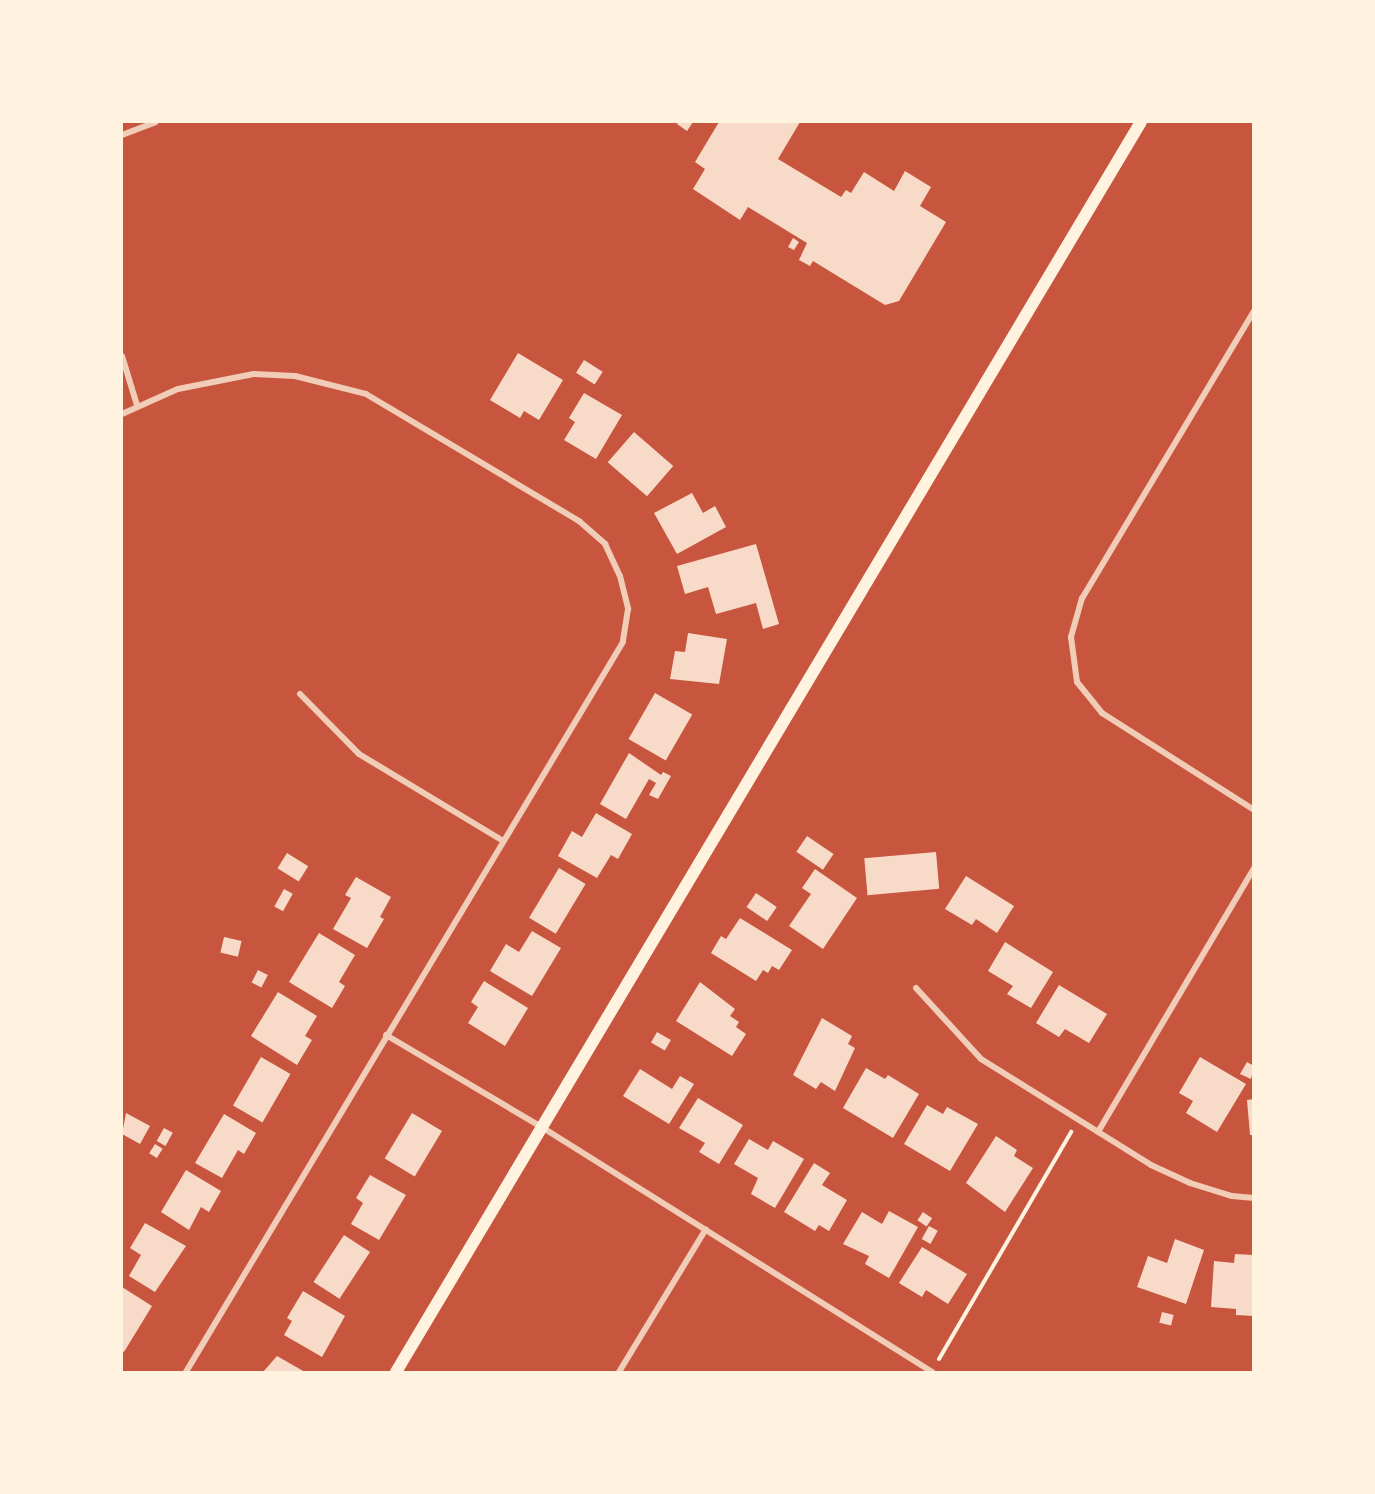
<!DOCTYPE html>
<html>
<head>
<meta charset="utf-8">
<style>
	body { margin:0 }
	#map { position:relative; width:1375px; height:1494px; overflow:hidden; background:#c8553d; font-family:"Exo 2",sans-serif }
	div>[style] { position:absolute }
	.building>* { inset:0; background:#f7dbc8; transform-origin:0 0 }
	.path>* { height:4px; margin:-2px; padding:0 2px; transform-origin:2px; border-radius:2px; background:#fff3e0 }
	.minor>* { height:6px; margin:-3px; padding:0 3px; transform-origin:3px; border-radius:3px; background:#f1ccb7 }
	.secondary>* { height:12px; margin:-6px; padding:0 6px; transform-origin:6px; border-radius:6px; background:#fff3e0 }
	span { translate:-50% -50%; white-space:nowrap; text-align:center; line-height:1.15; -webkit-text-stroke:4.5px #fff3e0; paint-order:stroke }
	.frame { position:absolute; inset:0; border:123px solid #fff3e0; pointer-events:none }
</style>
</head>
<body>
<div id="map">
	<div class="building">
		<i style="clip-path:polygon(678px 122px,693px 122px,687px 131px,677px 124px)"></i>
		<i style="clip-path:polygon(719px 122px,800px 122px,778px 159px,841px 197px,846px 190px,851px 193px,864px 172px,894px 191px,905px 171px,931px 187px,920px 206px,946px 222px,899px 301px,885px 305px,813px 261px,810px 266px,799px 260px,807px 243px,748px 207px,740px 220px,693px 189px,705px 169px,695px 162px)"></i>
		<i style="clip-path:polygon(793px 238px,799px 242px,794px 250px,788px 247px)"></i>
		<i style="clip-path:polygon(518px 353px,563px 380px,539px 420px,524px 411px,520px 418px,490px 400px)"></i>
		<i style="left:584px;top:360px;width:22px;height:15px;rotate:32deg"></i>
		<i style="clip-path:polygon(584px 393px,622px 415px,596px 459px,564px 440px,575px 422px,569px 418px)"></i>
		<i style="left:634px;top:432px;width:52px;height:40px;rotate:41deg"></i>
		<i style="clip-path:polygon(692px 493px,703px 513px,715px 506px,726px 527px,677px 554px,654px 513px)"></i>
		<i style="clip-path:polygon(756px 544px,779px 624px,763px 629px,756px 603px,716px 614px,708px 587px,685px 594px,677px 566px)"></i>
		<i style="clip-path:polygon(688px 633px,727px 639px,719px 684px,670px 679px,675px 651px,685px 652px)"></i>
		<i style="left:655px;top:693px;width:43px;height:53px;rotate:30deg"></i>
		<i style="clip-path:polygon(629px 753px,661px 775px,663px 772px,671px 776px,658px 799px,649px 795px,656px 783px,649px 779px,626px 819px,600px 804px)"></i>
		<i style="clip-path:polygon(596px 813px,632px 834px,618px 859px,611px 855px,597px 878px,558px 856px,572px 831px,582px 837px)"></i>
		<i style="left:807px;top:836px;width:32px;height:19px;rotate:34deg"></i>
		<i style="left:936px;top:852px;width:37px;height:72px;rotate:85deg"></i>
		<i style="left:287px;top:853px;width:25px;height:18px;rotate:32deg"></i>
		<i style="left:559px;top:868px;width:31px;height:58px;rotate:31deg"></i>
		<i style="clip-path:polygon(815px 869px,857px 898px,823px 949px,789px 926px,811px 894px,802px 888px)"></i>
		<i style="clip-path:polygon(966px 876px,1014px 906px,997px 933px,976px 919px,972px 925px,945px 909px)"></i>
		<i style="clip-path:polygon(356px 877px,391px 897px,380px 917px,384px 919px,367px 948px,333px 929px,351px 898px,345px 895px)"></i>
		<i style="left:284px;top:889px;width:10px;height:20px;rotate:29deg"></i>
		<i style="left:756px;top:893px;width:25px;height:17px;rotate:34deg"></i>
		<i style="clip-path:polygon(740px 918px,792px 950px,779px 970px,772px 966px,768px 973px,763px 970px,756px 981px,711px 953px,721px 936px,726px 939px)"></i>
		<i style="clip-path:polygon(532px 931px,561px 948px,532px 996px,490px 971px,506px 944px,519px 952px)"></i>
		<i style="clip-path:polygon(319px 933px,355px 955px,339px 982px,345px 986px,332px 1008px,289px 982px)"></i>
		<i style="left:224px;top:937px;width:18px;height:16px;rotate:13deg"></i>
		<i style="clip-path:polygon(1005px 942px,1053px 972px,1031px 1008px,1007px 994px,1013px 986px,988px 971px)"></i>
		<i style="left:258px;top:970px;width:11px;height:14px;rotate:27deg"></i>
		<i style="clip-path:polygon(484px 981px,528px 1008px,505px 1046px,468px 1023px,478px 1007px,471px 1002px)"></i>
		<i style="clip-path:polygon(700px 982px,735px 1009px,730px 1016px,739px 1022px,736px 1027px,746px 1034px,732px 1056px,676px 1021px)"></i>
		<i style="clip-path:polygon(1059px 985px,1107px 1014px,1089px 1043px,1065px 1029px,1059px 1037px,1036px 1023px)"></i>
		<i style="clip-path:polygon(278px 992px,317px 1016px,305px 1036px,312px 1040px,297px 1065px,251px 1036px)"></i>
		<i style="clip-path:polygon(822px 1018px,852px 1036px,848px 1044px,855px 1048px,835px 1091px,821px 1082px,816px 1089px,793px 1075px)"></i>
		<i style="left:657px;top:1032px;width:16px;height:12px;rotate:30deg"></i>
		<i style="left:261px;top:1057px;width:34px;height:56px;rotate:30deg"></i>
		<i style="clip-path:polygon(1200px 1057px,1246px 1084px,1217px 1132px,1186px 1113px,1193px 1101px,1179px 1093px)"></i>
		<i style="clip-path:polygon(1247px 1062px,1254px 1066px,1251px 1079px,1240px 1074px)"></i>
		<i style="clip-path:polygon(866px 1068px,885px 1079px,888px 1075px,919px 1094px,893px 1138px,843px 1108px)"></i>
		<i style="clip-path:polygon(640px 1069px,672px 1089px,680px 1076px,694px 1084px,669px 1124px,623px 1096px)"></i>
		<i style="clip-path:polygon(698px 1098px,743px 1125px,719px 1164px,699px 1152px,705px 1143px,679px 1128px)"></i>
		<i style="clip-path:polygon(1254px 1099px,1254px 1135px,1250px 1135px,1247px 1100px)"></i>
		<i style="clip-path:polygon(927px 1105px,943px 1114px,947px 1107px,978px 1124px,950px 1171px,904px 1144px)"></i>
		<i style="clip-path:polygon(126px 1113px,150px 1126px,140px 1144px,122px 1134px)"></i>
		<i style="left:412px;top:1113px;width:35px;height:53px;rotate:31deg"></i>
		<i style="clip-path:polygon(224px 1114px,256px 1133px,244px 1154px,238px 1150px,222px 1178px,195px 1163px)"></i>
		<i style="left:164px;top:1128px;width:10px;height:15px;rotate:29deg"></i>
		<i style="clip-path:polygon(996px 1136px,1017px 1150px,1014px 1156px,1033px 1168px,1005px 1212px,966px 1183px)"></i>
		<i style="clip-path:polygon(749px 1139px,768px 1150px,773px 1141px,804px 1159px,775px 1208px,751px 1194px,758px 1178px,734px 1164px)"></i>
		<i style="left:155px;top:1144px;width:9px;height:11px;rotate:32deg"></i>
		<i style="clip-path:polygon(814px 1163px,830px 1173px,822px 1185px,847px 1200px,829px 1231px,819px 1225px,815px 1231px,784px 1212px)"></i>
		<i style="clip-path:polygon(186px 1170px,221px 1191px,209px 1212px,201px 1207px,189px 1230px,161px 1212px)"></i>
		<i style="clip-path:polygon(370px 1175px,406px 1195px,379px 1240px,351px 1224px,363px 1203px,356px 1198px)"></i>
		<i style="clip-path:polygon(889px 1211px,918px 1227px,889px 1278px,865px 1264px,869px 1256px,843px 1244px,862px 1212px,882px 1224px)"></i>
		<i style="left:923px;top:1212px;width:11px;height:10px;rotate:34deg"></i>
		<i style="clip-path:polygon(145px 1223px,186px 1246px,155px 1292px,129px 1276px,141px 1255px,130px 1248px)"></i>
		<i style="left:929px;top:1226px;width:10px;height:15px;rotate:29deg"></i>
		<i style="left:344px;top:1235px;width:31px;height:56px;rotate:33deg"></i>
		<i style="clip-path:polygon(1175px 1239px,1204px 1250px,1186px 1304px,1137px 1287px,1148px 1256px,1167px 1263px)"></i>
		<i style="clip-path:polygon(922px 1247px,967px 1274px,948px 1304px,926px 1290px,922px 1297px,899px 1283px)"></i>
		<i style="clip-path:polygon(1235px 1254px,1254px 1255px,1254px 1316px,1236px 1315px,1236px 1309px,1211px 1307px,1214px 1261px,1234px 1263px)"></i>
		<i style="clip-path:polygon(122px 1287px,152px 1306px,124px 1352px,122px 1350px)"></i>
		<i style="clip-path:polygon(303px 1291px,345px 1316px,322px 1357px,284px 1335px,292px 1321px,287px 1318px)"></i>
		<i style="left:1162px;top:1312px;width:12px;height:11px;rotate:14deg"></i>
		<i style="clip-path:polygon(277px 1356px,305px 1372px,263px 1372px)"></i>
	</div>
	<div class="path">
		<i style="left:939px;top:1359px;width:263px;rotate:-59.8deg"></i>
	</div>
	<div class="minor">
		<i style="left:122px;top:135px;width:36px;rotate:-21deg"></i>
		<i style="left:1254px;top:311px;width:335px;rotate:120.9deg"></i>
		<i style="left:1082px;top:598px;width:41px;rotate:105.8deg"></i>
		<i style="left:1071px;top:637px;width:45px;rotate:82.4deg"></i>
		<i style="left:1077px;top:682px;width:40px;rotate:51deg"></i>
		<i style="left:1102px;top:713px;width:180px;rotate:32.5deg"></i>
		<i style="left:122px;top:356px;width:51px;rotate:73deg"></i>
		<i style="left:122px;top:414px;width:61px;rotate:-24.1deg"></i>
		<i style="left:178px;top:389px;width:77px;rotate:-11.2deg"></i>
		<i style="left:254px;top:374px;width:41px;rotate:2.8deg"></i>
		<i style="left:295px;top:376px;width:73px;rotate:14.2deg"></i>
		<i style="left:366px;top:394px;width:248px;rotate:30.8deg"></i>
		<i style="left:579px;top:521px;width:35px;rotate:41deg"></i>
		<i style="left:605px;top:544px;width:35px;rotate:65deg"></i>
		<i style="left:620px;top:576px;width:34px;rotate:76deg"></i>
		<i style="left:628px;top:609px;width:33px;rotate:99deg"></i>
		<i style="left:623px;top:642px;width:851px;rotate:120.91deg"></i>
		<i style="left:300px;top:694px;width:84px;rotate:45.5deg"></i>
		<i style="left:359px;top:754px;width:168px;rotate:31.1deg"></i>
		<i style="left:916px;top:988px;width:96px;rotate:47.5deg"></i>
		<i style="left:981px;top:1059px;width:200px;rotate:31.9deg"></i>
		<i style="left:1151px;top:1165px;width:43px;rotate:24.8deg"></i>
		<i style="left:1190px;top:1183px;width:44px;rotate:17.2deg"></i>
		<i style="left:1232px;top:1196px;width:22px;rotate:5deg"></i>
		<i style="left:386px;top:1035px;width:179px;rotate:30.6deg"></i>
		<i style="left:540px;top:1126px;width:463px;rotate:32.1deg"></i>
		<i style="left:1098px;top:1132px;width:307px;rotate:-59.4deg"></i>
		<i style="left:619px;top:1372px;width:167px;rotate:-58.7deg"></i>
	</div>
	<div class="secondary">
		<i style="left:396px;top:1372px;width:1455px;rotate:-59.21deg"></i>
	</div>
	<div class="frame"></div>
</div>
</body>
</html>
